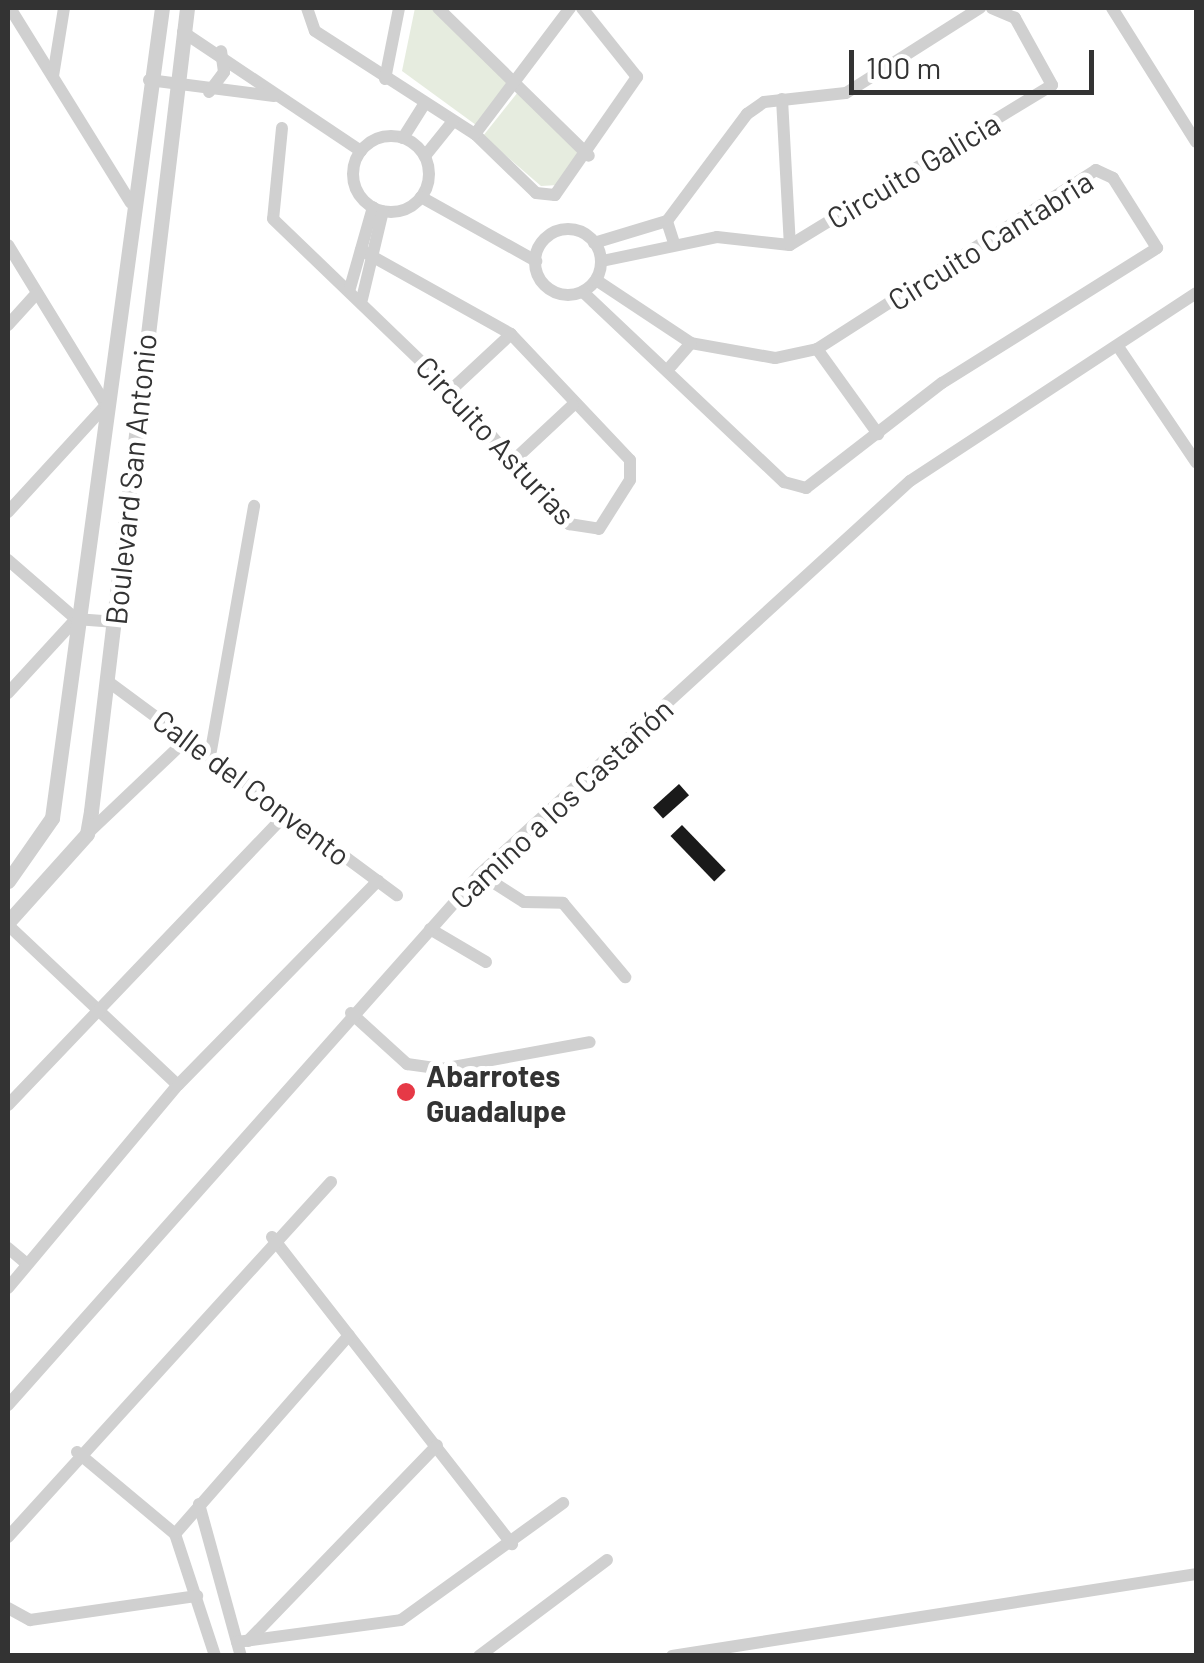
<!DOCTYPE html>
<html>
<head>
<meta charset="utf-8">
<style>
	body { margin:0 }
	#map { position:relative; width:1204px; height:1663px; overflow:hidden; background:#fff; font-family:Barlow,sans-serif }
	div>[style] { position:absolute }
	.green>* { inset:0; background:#e6ecdf }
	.building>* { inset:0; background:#1a1a1a; transform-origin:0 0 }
	.minor>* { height:12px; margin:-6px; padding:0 6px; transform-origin:6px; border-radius:6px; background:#d0d0d0 }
	.minor>.ring { margin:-6px; padding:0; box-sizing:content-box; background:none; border:12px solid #d0d0d0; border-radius:50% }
	.tertiary>* { height:15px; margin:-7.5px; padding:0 7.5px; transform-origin:7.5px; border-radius:7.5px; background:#d0d0d0 }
	.dots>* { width:28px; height:28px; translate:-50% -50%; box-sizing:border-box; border:5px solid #fff; border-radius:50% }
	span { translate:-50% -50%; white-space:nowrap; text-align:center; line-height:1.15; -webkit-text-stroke:10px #fff; paint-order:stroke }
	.street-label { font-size:30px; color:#333 }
	.poi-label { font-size:30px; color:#333; font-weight:700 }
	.left { translate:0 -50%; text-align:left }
	.frame { position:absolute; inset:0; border:10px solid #333; pointer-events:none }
	.scale { position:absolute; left:849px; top:50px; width:245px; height:45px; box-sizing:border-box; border:5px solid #333; border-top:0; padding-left:12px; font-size:30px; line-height:35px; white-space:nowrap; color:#333; -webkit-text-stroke:8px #fff; paint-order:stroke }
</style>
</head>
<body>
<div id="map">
	<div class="green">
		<i style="clip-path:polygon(415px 8px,431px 8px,510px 79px,476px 125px,402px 71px)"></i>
		<i style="clip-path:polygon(522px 87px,583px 156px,558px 185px,541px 186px,483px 136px)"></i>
	</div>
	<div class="building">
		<i style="left:679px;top:784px;width:15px;height:35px;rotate:48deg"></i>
		<i style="left:682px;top:825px;width:63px;height:16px;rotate:46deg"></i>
	</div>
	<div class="minor">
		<i style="left:10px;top:8px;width:229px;rotate:58.2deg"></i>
		<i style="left:307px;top:8px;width:24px;rotate:71deg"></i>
		<i style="left:315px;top:31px;width:190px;rotate:32.8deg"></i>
		<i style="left:475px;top:134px;width:85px;rotate:44deg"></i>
		<i style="left:536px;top:193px;width:19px;rotate:6deg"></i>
		<i style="left:555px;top:195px;width:144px;rotate:-55.2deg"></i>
		<i style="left:637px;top:77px;width:88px;rotate:-128.6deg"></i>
		<i style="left:438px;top:8px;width:211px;rotate:44.4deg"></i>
		<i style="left:1112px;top:8px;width:158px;rotate:57.9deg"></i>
		<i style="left:183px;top:32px;width:214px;rotate:33.8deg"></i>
		<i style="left:53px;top:76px;width:69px;rotate:-80.8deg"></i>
		<i style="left:385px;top:79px;width:72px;rotate:-78.8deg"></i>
		<i style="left:149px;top:80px;width:126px;rotate:7.3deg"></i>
		<i style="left:209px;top:92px;width:25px;rotate:-53deg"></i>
		<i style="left:224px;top:72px;width:21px;rotate:-98deg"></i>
		<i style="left:782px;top:99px;width:146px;rotate:86.9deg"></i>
		<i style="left:282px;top:128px;width:91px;rotate:95.6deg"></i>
		<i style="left:273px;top:219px;width:247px;rotate:43.9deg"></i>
		<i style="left:451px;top:390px;width:179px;rotate:48.6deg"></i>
		<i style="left:569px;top:524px;width:30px;rotate:9deg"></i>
		<i style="left:599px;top:529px;width:58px;rotate:-57.7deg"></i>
		<i style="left:630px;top:480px;width:20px;rotate:-90deg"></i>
		<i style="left:630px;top:460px;width:173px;rotate:-133.4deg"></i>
		<i style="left:511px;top:334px;width:172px;rotate:-150.8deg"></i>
		<i style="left:475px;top:134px;width:158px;rotate:-53deg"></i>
		<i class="ring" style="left:353px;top:136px;width:64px;height:64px"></i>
		<i style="left:403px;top:138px;width:41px;rotate:-57.8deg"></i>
		<i style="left:425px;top:156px;width:45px;rotate:-51.3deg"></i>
		<i style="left:421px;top:197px;width:132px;rotate:29.1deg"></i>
		<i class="ring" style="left:535px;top:229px;width:54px;height:54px"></i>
		<i style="left:594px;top:243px;width:76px;rotate:-16.8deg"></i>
		<i style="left:674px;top:243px;width:23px;rotate:-108deg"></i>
		<i style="left:667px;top:221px;width:134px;rotate:-53.2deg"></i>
		<i style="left:747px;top:114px;width:21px;rotate:-35deg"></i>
		<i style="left:764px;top:102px;width:82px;rotate:-6.3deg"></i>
		<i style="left:846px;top:93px;width:159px;rotate:-32.4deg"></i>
		<i style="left:8px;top:245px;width:188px;rotate:58.5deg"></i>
		<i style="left:106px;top:405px;width:145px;rotate:132.5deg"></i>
		<i style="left:602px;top:261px;width:117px;rotate:-11.8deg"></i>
		<i style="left:717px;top:237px;width:73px;rotate:6.3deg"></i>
		<i style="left:790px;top:245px;width:307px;rotate:-31.4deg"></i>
		<i style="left:1052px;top:85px;width:77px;rotate:-118.9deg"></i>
		<i style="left:1015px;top:18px;width:25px;rotate:-157deg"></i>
		<i style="left:350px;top:288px;width:84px;rotate:-74.1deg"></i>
		<i style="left:583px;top:292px;width:277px;rotate:43.4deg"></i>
		<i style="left:784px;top:482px;width:23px;rotate:15deg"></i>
		<i style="left:806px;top:488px;width:172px;rotate:-37.7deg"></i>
		<i style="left:942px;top:383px;width:254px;rotate:-32.1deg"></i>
		<i style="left:1157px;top:248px;width:83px;rotate:-122.2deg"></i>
		<i style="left:1113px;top:178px;width:19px;rotate:-155deg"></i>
		<i style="left:1096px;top:170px;width:331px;rotate:147.3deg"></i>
		<i style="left:817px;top:349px;width:43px;rotate:167.9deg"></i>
		<i style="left:775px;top:358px;width:85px;rotate:-169.9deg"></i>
		<i style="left:691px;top:343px;width:114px;rotate:-146.4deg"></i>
		<i style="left:362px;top:299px;width:90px;rotate:-76.6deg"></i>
		<i style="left:8px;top:325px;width:43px;rotate:-47.8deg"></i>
		<i style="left:1119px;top:348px;width:138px;rotate:56deg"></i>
		<i style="left:817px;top:349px;width:105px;rotate:54.3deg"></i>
		<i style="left:671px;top:366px;width:30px;rotate:-49deg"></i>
		<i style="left:451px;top:390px;width:82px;rotate:-43deg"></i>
		<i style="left:514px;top:460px;width:81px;rotate:-43deg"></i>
		<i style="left:8px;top:560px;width:90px;rotate:40.9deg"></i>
		<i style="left:106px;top:680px;width:362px;rotate:36.5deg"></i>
		<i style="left:8px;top:693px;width:100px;rotate:-47.4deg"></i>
		<i style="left:76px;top:619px;width:40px;rotate:4.3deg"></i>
		<i style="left:210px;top:756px;width:254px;rotate:-80deg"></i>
		<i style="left:87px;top:834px;width:138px;rotate:-43.5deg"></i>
		<i style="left:480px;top:874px;width:52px;rotate:32.5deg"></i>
		<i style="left:524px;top:902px;width:39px;rotate:1deg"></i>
		<i style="left:563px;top:903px;width:97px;rotate:50deg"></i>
		<i style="left:8px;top:925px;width:233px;rotate:43.3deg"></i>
		<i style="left:430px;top:929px;width:65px;rotate:30.5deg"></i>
		<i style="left:351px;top:1013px;width:76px;rotate:42.3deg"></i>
		<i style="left:407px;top:1064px;width:35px;rotate:8deg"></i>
		<i style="left:442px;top:1069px;width:150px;rotate:-10.3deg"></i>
		<i style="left:8px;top:1105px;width:404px;rotate:-46.3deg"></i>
		<i style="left:272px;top:1237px;width:390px;rotate:52deg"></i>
		<i style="left:8px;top:1248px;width:25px;rotate:40deg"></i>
		<i style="left:8px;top:1288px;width:265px;rotate:-50.1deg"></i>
		<i style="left:178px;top:1085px;width:286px;rotate:-45.6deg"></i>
		<i style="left:8px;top:1405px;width:710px;rotate:-48.37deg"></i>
		<i style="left:480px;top:874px;width:583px;rotate:-42.43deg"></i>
		<i style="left:910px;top:481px;width:342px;rotate:-33.3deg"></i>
		<i style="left:77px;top:1452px;width:128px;rotate:39.9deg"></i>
		<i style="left:175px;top:1534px;width:128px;rotate:71.8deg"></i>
		<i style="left:199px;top:1504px;width:158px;rotate:74.6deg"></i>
		<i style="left:175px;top:1534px;width:264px;rotate:-48.8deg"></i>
		<i style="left:8px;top:1537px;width:480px;rotate:-47.7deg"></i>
		<i style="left:8px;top:1608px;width:25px;rotate:29deg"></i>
		<i style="left:30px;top:1620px;width:169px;rotate:-8.2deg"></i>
		<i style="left:248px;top:1641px;width:272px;rotate:-46deg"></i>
		<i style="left:237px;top:1642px;width:165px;rotate:-7.6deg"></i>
		<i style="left:401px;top:1620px;width:200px;rotate:-35.8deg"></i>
		<i style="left:479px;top:1656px;width:160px;rotate:-36.9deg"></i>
		<i style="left:672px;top:1656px;width:530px;rotate:-8.89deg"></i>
	</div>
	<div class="tertiary">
		<i style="left:8px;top:881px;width:77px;rotate:-55.1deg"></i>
		<i style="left:52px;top:818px;width:817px;rotate:-82.27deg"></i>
		<i style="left:8px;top:922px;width:118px;rotate:-48.1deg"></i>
		<i style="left:87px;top:834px;width:23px;rotate:-80deg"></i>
		<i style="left:91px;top:811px;width:809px;rotate:-83.18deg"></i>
	</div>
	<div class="dots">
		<i style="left:406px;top:1092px;background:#e63946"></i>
	</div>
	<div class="street-label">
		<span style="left:913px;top:170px;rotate:-31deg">Circuito Galicia</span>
		<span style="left:990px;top:240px;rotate:-32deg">Circuito Cantabria</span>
		<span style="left:496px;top:440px;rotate:47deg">Circuito Asturias</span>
		<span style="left:130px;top:479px;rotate:-84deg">Boulevard San Antonio</span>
		<span style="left:252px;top:787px;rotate:37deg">Calle del Convento</span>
		<span style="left:561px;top:803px;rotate:-43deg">Camino a los Castañón</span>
	</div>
	<div class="poi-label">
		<span class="left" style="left:426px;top:1092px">Abarrotes<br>Guadalupe</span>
	</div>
	<div class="frame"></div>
	<div class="scale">100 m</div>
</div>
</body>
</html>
